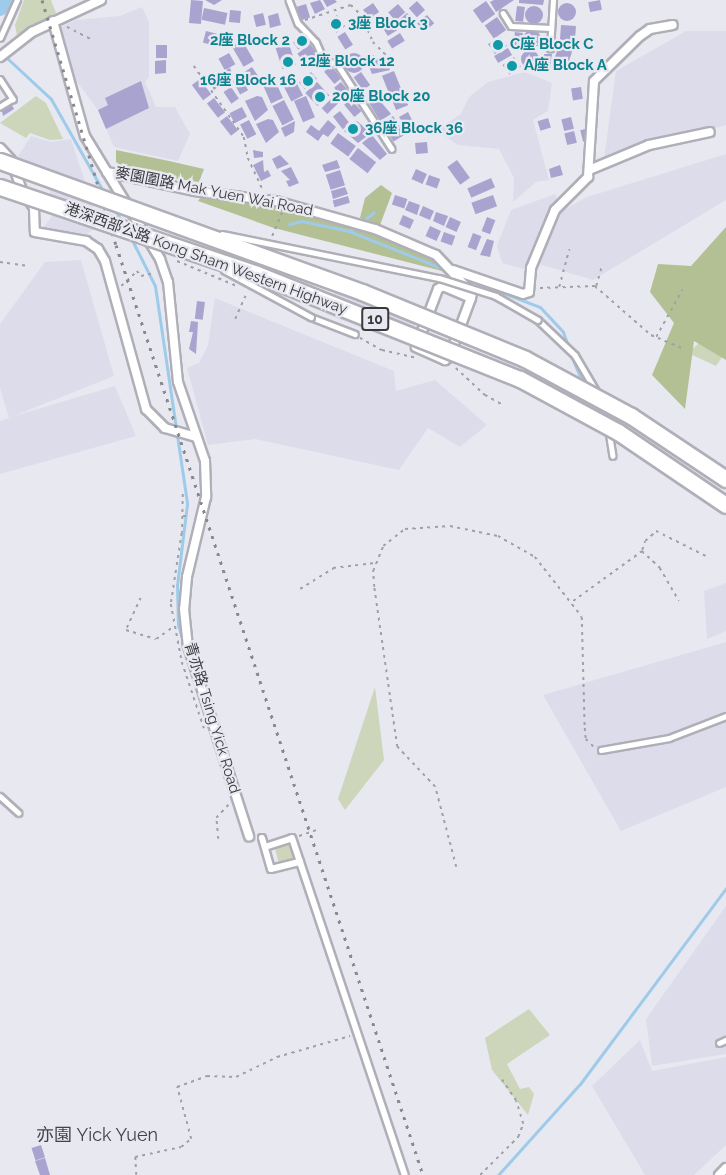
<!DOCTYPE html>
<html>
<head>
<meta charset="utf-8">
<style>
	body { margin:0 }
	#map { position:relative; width:726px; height:1175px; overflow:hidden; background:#e8e8f1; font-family:Raleway,"Noto Sans SC",sans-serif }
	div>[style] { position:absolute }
	.built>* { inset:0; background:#dddceb; transform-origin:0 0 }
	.green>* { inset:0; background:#cdd6ba; transform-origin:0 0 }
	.forest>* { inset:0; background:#b2c093 }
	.stream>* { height:3px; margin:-1.5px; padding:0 1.5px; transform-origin:1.5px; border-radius:1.5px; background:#9ecbe9 }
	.river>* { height:16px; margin:-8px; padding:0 8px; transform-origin:8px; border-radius:8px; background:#9ecbe9 }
	.building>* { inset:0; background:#a8a3cf; transform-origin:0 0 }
	.round { border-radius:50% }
	.path>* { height:1.5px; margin-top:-0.75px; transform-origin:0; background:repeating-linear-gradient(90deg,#a0a0a7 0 3px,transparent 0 7.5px) }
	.roads { filter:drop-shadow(2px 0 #b0afb8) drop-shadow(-2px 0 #b0afb8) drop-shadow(0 2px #b0afb8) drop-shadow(0 -2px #b0afb8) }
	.service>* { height:4.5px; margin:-2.25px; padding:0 2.25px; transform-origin:2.25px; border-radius:2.25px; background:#fff }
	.pedestrian>* { height:6px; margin:-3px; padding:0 3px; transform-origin:3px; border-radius:3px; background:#fff }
	.minor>* { height:8px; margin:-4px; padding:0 4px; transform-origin:4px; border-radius:4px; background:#fff }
	.rail>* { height:3px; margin-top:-1.5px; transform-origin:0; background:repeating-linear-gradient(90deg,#88888e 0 3px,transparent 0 9px) }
	.bridges { filter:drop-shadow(2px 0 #b0afb8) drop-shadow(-2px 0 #b0afb8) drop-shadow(0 2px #b0afb8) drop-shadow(0 -2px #b0afb8) }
	.service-bridge>* { height:4.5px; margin:-2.25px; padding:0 2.25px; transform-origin:2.25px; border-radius:2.25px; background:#fff }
	.motorway-bridge>* { height:15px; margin:-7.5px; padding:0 7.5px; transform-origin:7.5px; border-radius:7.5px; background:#fff }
	.dots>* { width:16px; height:16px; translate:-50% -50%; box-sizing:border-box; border:3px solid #e8e8f1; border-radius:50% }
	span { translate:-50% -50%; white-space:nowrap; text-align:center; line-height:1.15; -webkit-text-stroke:4.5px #e8e8f1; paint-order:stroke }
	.shield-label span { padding:2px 4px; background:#e8e8f1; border:2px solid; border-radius:4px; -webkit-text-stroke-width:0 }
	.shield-label { font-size:14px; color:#3a3a3d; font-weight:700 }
	.culture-label { font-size:15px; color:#0d838f; font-weight:700 }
	.left { translate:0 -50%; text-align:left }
	.right { translate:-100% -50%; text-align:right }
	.street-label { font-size:15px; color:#3a3a3d }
	.quarter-label { font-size:18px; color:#43424a }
</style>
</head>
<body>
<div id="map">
	<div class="built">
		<i style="clip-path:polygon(142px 7px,149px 22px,149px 77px,145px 82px,156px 107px,175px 107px,190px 134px,178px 161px,114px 147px,98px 110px,69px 71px,59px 28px,76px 20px,120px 16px)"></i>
		<i style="clip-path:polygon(686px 31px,726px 31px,726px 125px,604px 158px,616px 71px)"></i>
		<i style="clip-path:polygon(525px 72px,552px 83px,548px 111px,533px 120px,549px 180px,536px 182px,513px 202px,514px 178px,499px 149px,458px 145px,436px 130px,461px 114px,469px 97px,488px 82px)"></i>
		<i style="clip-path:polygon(31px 136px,51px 142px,71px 139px,99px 225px,87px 234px,43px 228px,55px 212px,47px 181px,17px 158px)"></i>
		<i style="clip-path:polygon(726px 154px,726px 200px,593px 280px,539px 264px,560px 212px,587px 197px)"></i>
		<i style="clip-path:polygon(555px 194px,558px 201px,524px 269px,502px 263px,497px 246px,511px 210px)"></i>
		<i style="clip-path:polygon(81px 260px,114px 376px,11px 417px,115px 386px,136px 436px,0 474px,0 421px,9px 418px,0 388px,0 324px,45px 262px)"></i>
		<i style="left:341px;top:276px;width:86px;height:41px;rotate:21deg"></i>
		<i style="clip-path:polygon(215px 298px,394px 371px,396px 391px,435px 380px,487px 425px,460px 447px,428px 428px,399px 470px,255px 439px,208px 445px,187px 368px,199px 363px,208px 345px)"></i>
		<i style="clip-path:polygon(726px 583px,726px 631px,707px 639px,704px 591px)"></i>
		<i style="clip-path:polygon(726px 642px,726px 787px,621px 831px,543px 695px)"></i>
		<i style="clip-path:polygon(726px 906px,726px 1054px,652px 1066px,646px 1019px)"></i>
		<i style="clip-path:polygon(640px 1040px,652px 1071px,726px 1057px,726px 1145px,694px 1175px,645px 1175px,592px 1086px)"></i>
	</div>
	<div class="green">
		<i style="clip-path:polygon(24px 0,51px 0,56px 13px,17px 36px,15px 25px)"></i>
		<i style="clip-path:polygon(36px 96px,46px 103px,63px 139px,50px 140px,30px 133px,26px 138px,0 123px)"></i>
		<i style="clip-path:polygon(709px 334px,726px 351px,716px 366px,688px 353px)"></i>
		<i style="clip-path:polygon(375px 687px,384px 760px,345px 810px,338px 799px)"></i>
		<i style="left:292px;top:842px;width:16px;height:18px;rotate:76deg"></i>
		<i style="clip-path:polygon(529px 1009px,550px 1035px,507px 1064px,520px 1089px,529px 1087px,534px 1094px,528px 1115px,492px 1070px,485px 1038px)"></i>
	</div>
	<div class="forest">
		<i style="clip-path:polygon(116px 150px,169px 161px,204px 169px,199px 182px,172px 178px,123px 167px,116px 162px)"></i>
		<i style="clip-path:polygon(381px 185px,392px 193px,380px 225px,360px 218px,365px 198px)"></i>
		<i style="clip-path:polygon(200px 198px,254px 201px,365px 229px,432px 257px,446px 272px,274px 228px,198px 201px)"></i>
		<i style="clip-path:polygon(726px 227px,726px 360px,694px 341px,685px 409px,652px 375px,674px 323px,650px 292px,658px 264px,691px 266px)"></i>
	</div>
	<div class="stream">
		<i style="left:8px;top:59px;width:59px;rotate:42.9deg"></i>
		<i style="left:51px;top:99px;width:106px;rotate:60.5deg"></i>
		<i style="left:113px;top:207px;width:17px;rotate:59deg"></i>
		<i style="left:289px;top:224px;width:13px;rotate:-13deg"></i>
		<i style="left:302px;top:221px;width:48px;rotate:12deg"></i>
		<i style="left:349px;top:231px;width:31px;rotate:-37deg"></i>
		<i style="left:349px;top:231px;width:105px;rotate:21.9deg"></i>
		<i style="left:131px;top:238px;width:54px;rotate:63.4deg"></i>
		<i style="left:155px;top:286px;width:220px;rotate:81.6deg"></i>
		<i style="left:187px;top:504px;width:82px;rotate:97deg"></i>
		<i style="left:177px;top:585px;width:40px;rotate:88.6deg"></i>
		<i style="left:178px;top:625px;width:207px;rotate:72.6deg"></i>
		<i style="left:477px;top:283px;width:67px;rotate:20.9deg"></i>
		<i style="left:540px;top:307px;width:34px;rotate:47deg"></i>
		<i style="left:563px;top:332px;width:15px;rotate:70deg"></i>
		<i style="left:570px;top:353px;width:26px;rotate:67deg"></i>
		<i style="left:580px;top:377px;width:15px;rotate:42deg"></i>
		<i style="left:649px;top:419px;width:14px;rotate:30deg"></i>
		<i style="left:498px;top:1175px;width:122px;rotate:-48deg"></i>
		<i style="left:580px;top:1084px;width:244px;rotate:-53.3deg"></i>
	</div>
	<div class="river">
		<i style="left:0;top:8px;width:9px;rotate:-63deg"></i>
	</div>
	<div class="building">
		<i style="left:191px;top:0;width:12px;height:23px;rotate:5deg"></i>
		<i style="clip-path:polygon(205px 0,222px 0,214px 5px)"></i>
		<i style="clip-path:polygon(320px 0,325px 9px,315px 14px,310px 3px)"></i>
		<i style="clip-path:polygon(323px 0,335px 0,337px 2px,327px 7px)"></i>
		<i style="clip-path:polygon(494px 0,514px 0,496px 12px,490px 2px)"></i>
		<i style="clip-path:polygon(519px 0,544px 0,543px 5px,519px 3px)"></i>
		<i style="left:600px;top:0;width:10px;height:12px;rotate:79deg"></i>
		<i style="left:417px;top:1px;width:12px;height:11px;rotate:48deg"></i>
		<i style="left:486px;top:1px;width:16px;height:16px;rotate:55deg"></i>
		<i style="left:373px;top:3px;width:11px;height:12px;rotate:56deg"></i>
		<i class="round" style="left:558px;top:3px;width:18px;height:18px"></i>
		<i style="left:306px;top:4px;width:14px;height:12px;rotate:73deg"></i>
		<i style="left:398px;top:4px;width:11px;height:13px;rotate:49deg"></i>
		<i style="left:517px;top:6px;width:8px;height:15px;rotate:7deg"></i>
		<i class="round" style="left:525px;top:6px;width:18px;height:18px"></i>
		<i style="left:204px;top:8px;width:24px;height:12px;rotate:12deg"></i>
		<i style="left:230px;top:10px;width:11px;height:12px;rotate:5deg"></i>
		<i style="left:263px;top:13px;width:12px;height:10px;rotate:76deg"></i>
		<i style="clip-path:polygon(278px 13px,281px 25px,270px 28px,268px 16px)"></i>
		<i style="left:407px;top:13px;width:11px;height:13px;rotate:49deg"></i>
		<i style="left:337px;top:15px;width:14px;height:11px;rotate:54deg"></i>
		<i style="left:427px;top:15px;width:11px;height:13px;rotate:49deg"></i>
		<i style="left:497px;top:17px;width:16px;height:15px;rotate:55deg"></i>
		<i style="left:391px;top:20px;width:12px;height:11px;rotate:59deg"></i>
		<i style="left:561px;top:25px;width:15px;height:15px;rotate:4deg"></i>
		<i class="round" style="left:523px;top:30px;width:18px;height:18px"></i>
		<i style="left:206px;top:31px;width:11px;height:12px;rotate:15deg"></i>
		<i style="left:345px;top:32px;width:15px;height:9px;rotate:58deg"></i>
		<i style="left:515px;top:32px;width:8px;height:15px;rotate:7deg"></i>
		<i style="left:306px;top:33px;width:9px;height:16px;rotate:54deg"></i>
		<i style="left:400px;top:33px;width:9px;height:15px;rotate:58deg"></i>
		<i style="clip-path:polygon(500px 37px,507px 46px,495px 54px,488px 44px)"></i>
		<i style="left:242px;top:40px;width:24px;height:12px;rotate:60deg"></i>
		<i style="left:289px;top:44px;width:22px;height:14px;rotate:72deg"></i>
		<i style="left:310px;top:44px;width:18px;height:16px;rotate:52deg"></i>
		<i style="left:156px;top:45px;width:11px;height:13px"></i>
		<i style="clip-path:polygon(559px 45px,574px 46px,569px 61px,554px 60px)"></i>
		<i style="left:508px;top:48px;width:8px;height:16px;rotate:60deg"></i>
		<i class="round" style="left:521px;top:50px;width:18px;height:18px"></i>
		<i style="left:229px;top:53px;width:13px;height:12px;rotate:61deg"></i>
		<i class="round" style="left:344px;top:53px;width:20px;height:20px"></i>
		<i style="clip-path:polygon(544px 54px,552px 54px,550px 69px,543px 69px)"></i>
		<i style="clip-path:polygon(374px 55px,375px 59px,384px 55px,390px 70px,372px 74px,366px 59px)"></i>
		<i style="left:514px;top:57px;width:12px;height:14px;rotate:55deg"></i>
		<i style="clip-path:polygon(166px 60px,166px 73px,155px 74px,155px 61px)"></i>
		<i style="left:331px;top:66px;width:16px;height:9px;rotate:50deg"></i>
		<i style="left:252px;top:67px;width:14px;height:9px;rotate:56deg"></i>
		<i style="clip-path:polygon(230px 68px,233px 76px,214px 90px,208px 79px)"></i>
		<i style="left:394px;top:71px;width:22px;height:13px;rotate:68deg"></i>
		<i style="left:311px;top:72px;width:9px;height:16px;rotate:49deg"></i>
		<i style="left:361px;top:72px;width:16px;height:9px;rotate:55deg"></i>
		<i style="left:293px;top:76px;width:22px;height:13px;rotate:63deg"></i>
		<i style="left:241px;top:77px;width:15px;height:9px;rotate:62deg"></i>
		<i style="left:274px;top:78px;width:22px;height:13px;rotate:66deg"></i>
		<i style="left:200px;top:79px;width:19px;height:10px;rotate:54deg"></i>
		<i style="clip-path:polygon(141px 81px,149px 108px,106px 129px,98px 110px,108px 105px,105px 98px)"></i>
		<i style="left:317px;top:82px;width:18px;height:16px;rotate:47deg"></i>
		<i style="left:341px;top:82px;width:16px;height:9px;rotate:50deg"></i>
		<i style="left:231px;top:87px;width:14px;height:9px;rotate:56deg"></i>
		<i style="left:581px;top:87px;width:12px;height:10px;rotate:81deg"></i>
		<i style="left:404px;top:95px;width:11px;height:13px;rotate:68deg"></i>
		<i style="clip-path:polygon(257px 96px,262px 97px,268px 110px,255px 121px,245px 101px)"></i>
		<i style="left:306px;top:96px;width:23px;height:13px;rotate:67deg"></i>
		<i style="clip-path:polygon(376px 96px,391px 114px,380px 121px,368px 101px)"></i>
		<i style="clip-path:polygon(7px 97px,14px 109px,3px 116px,0 102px)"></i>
		<i style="left:333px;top:97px;width:8px;height:16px;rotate:45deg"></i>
		<i style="left:214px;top:98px;width:18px;height:9px;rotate:52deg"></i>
		<i style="left:351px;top:99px;width:16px;height:9px;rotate:50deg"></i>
		<i style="left:284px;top:100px;width:22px;height:13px;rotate:63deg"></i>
		<i style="left:242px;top:107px;width:11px;height:14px;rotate:63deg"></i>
		<i style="left:340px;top:111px;width:16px;height:9px;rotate:52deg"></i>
		<i style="clip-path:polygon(408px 112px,414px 124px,406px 128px,399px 117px)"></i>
		<i style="left:227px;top:116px;width:18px;height:9px;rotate:52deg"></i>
		<i style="left:393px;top:116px;width:22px;height:13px;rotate:58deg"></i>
		<i style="left:571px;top:117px;width:12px;height:10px;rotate:76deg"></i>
		<i style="left:548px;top:118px;width:10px;height:11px;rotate:73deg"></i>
		<i style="clip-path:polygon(268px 119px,273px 120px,279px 132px,266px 143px,256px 124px)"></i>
		<i style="left:249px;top:120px;width:16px;height:10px;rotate:63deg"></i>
		<i style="clip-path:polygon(328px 120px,336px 127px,328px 137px,323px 134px,318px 141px,306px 132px,311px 125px,319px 131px)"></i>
		<i style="clip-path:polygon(295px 121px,294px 132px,285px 137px,281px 128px)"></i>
		<i style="clip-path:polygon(357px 121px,371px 133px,358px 143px,344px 131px)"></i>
		<i style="left:589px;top:128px;width:12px;height:9px;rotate:76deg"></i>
		<i style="left:574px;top:131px;width:12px;height:10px;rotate:76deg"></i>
		<i style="left:338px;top:133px;width:22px;height:13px;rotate:36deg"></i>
		<i style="clip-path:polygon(372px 135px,387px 154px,380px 160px,362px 143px)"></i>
		<i style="left:427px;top:142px;width:11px;height:12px;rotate:85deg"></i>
		<i style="left:358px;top:148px;width:23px;height:14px;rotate:38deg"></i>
		<i style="clip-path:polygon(253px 150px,263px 152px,263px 157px,254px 158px)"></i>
		<i style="clip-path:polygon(280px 155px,289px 164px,277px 169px,272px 159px)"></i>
		<i style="clip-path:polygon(263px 160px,264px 172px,268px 170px,271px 176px,261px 181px,253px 165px)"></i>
		<i style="clip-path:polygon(337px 160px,340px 168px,325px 172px,322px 165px)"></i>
		<i style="left:457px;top:160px;width:22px;height:12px;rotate:54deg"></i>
		<i style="clip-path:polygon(560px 165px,563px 175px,551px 178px,549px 169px)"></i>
		<i style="clip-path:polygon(291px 167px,299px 183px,289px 187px,286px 181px,290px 180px,281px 171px)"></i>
		<i style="left:416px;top:169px;width:12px;height:11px;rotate:24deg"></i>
		<i style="left:340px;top:170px;width:16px;height:15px;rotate:72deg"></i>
		<i style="left:429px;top:175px;width:12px;height:10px;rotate:20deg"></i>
		<i style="left:491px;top:178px;width:10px;height:26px;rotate:66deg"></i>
		<i style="clip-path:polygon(345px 187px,348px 194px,333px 199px,331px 191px)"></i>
		<i style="left:395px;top:195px;width:13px;height:10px;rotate:18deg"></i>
		<i style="left:493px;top:195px;width:12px;height:23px;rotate:70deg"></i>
		<i style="left:348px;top:196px;width:7px;height:16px;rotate:74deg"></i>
		<i style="clip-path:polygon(409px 201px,420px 205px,417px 215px,405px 210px)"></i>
		<i style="left:423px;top:206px;width:12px;height:10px;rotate:24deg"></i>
		<i style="clip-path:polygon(436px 212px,448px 216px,444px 226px,433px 221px)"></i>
		<i style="left:403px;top:215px;width:12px;height:10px;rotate:24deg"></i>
		<i style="left:450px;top:217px;width:12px;height:11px;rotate:24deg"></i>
		<i style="left:487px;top:217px;width:9px;height:15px;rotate:21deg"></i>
		<i style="left:430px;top:226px;width:12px;height:11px;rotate:24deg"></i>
		<i style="left:444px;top:232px;width:12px;height:10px;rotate:20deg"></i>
		<i style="left:473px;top:233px;width:9px;height:15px;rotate:21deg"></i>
		<i style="clip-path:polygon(487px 239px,494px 241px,490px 257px,480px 255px)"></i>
		<i style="left:197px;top:301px;width:8px;height:18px;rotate:7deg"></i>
		<i style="clip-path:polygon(191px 321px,198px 322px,196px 354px,189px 349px,193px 332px,189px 332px)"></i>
		<i style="left:41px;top:1145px;width:13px;height:10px;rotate:72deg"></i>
		<i style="clip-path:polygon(45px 1158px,50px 1175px,40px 1175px,35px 1161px)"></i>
	</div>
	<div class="path">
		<i style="left:305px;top:20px;width:48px;rotate:-18.1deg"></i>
		<i style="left:351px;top:5px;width:16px;rotate:45deg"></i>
		<i style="left:362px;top:16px;width:28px;rotate:67deg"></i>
		<i style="left:373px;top:42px;width:25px;rotate:45deg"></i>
		<i style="left:67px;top:27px;width:29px;rotate:27deg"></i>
		<i style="left:194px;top:66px;width:87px;rotate:54.8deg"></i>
		<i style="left:244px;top:137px;width:21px;rotate:79deg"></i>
		<i style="left:248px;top:158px;width:35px;rotate:65deg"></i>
		<i style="left:272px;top:236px;width:25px;rotate:-67deg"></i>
		<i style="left:177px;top:261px;width:65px;rotate:22.6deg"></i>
		<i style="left:0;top:262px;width:27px;rotate:8deg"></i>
		<i style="left:121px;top:286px;width:22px;rotate:-43deg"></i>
		<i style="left:137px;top:271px;width:6px;rotate:51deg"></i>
		<i style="left:141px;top:276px;width:14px;rotate:-12deg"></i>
		<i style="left:596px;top:286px;width:22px;rotate:-74deg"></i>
		<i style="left:559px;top:287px;width:39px;rotate:-75deg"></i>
		<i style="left:540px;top:288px;width:55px;rotate:-2.1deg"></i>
		<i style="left:595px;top:286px;width:74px;rotate:41.2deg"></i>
		<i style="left:651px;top:335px;width:33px;rotate:23deg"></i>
		<i style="left:235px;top:319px;width:30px;rotate:-66deg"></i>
		<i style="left:656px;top:337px;width:54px;rotate:-61deg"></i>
		<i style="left:360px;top:338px;width:25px;rotate:29deg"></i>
		<i style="left:382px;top:350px;width:36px;rotate:13deg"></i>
		<i style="left:456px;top:368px;width:40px;rotate:43deg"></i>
		<i style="left:485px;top:395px;width:21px;rotate:29deg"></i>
		<i style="left:183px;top:494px;width:39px;rotate:91deg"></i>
		<i style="left:182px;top:533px;width:72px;rotate:98.8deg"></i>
		<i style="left:171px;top:604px;width:59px;rotate:79.3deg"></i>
		<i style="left:182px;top:662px;width:70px;rotate:71.6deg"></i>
		<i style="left:183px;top:516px;width:8px"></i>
		<i style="left:642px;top:550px;width:9px;rotate:-72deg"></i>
		<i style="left:645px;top:541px;width:15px;rotate:-42deg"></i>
		<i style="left:656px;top:531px;width:60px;rotate:26.6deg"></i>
		<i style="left:300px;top:589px;width:39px;rotate:-32deg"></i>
		<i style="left:333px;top:568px;width:42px;rotate:-6.8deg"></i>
		<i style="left:141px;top:598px;width:35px;rotate:115deg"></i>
		<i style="left:126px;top:630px;width:31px;rotate:17deg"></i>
		<i style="left:156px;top:639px;width:21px;rotate:-35deg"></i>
		<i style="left:573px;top:601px;width:85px;rotate:-35.9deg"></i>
		<i style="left:642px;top:551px;width:25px;rotate:43deg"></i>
		<i style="left:660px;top:568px;width:38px;rotate:60deg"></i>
		<i style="left:299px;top:836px;width:18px;rotate:-19deg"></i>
		<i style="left:218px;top:839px;width:21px;rotate:-95deg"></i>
		<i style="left:216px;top:818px;width:19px;rotate:-47deg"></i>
		<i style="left:456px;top:867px;width:83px;rotate:-104.7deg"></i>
		<i style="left:435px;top:787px;width:55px;rotate:-133.5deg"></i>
		<i style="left:397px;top:747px;width:162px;rotate:-98.2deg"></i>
		<i style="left:374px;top:587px;width:16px;rotate:-94deg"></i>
		<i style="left:373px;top:571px;width:27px;rotate:-68deg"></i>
		<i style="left:383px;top:546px;width:28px;rotate:-38deg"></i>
		<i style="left:405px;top:529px;width:45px;rotate:-3.8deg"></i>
		<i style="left:450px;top:526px;width:49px;rotate:11.8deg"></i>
		<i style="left:498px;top:536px;width:43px;rotate:29.6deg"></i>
		<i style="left:535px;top:557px;width:76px;rotate:51.9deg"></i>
		<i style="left:582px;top:617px;width:111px;rotate:88.5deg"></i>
		<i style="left:585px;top:728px;width:11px;rotate:85deg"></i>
		<i style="left:586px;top:739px;width:13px;rotate:45deg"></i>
		<i style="left:136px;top:1175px;width:18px;rotate:-93deg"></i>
		<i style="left:135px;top:1157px;width:47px;rotate:-12.3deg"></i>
		<i style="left:181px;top:1147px;width:13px;rotate:-39deg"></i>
		<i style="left:191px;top:1139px;width:54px;rotate:-105.1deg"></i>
		<i style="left:177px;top:1087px;width:32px;rotate:-20deg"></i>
		<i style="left:207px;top:1076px;width:29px;rotate:2deg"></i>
		<i style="left:236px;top:1077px;width:46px;rotate:-26deg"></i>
		<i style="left:277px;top:1057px;width:76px;rotate:-16deg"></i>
		<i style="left:480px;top:1175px;width:54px;rotate:-45deg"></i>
		<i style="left:518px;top:1137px;width:14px;rotate:-69deg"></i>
		<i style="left:523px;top:1124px;width:24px;rotate:-107deg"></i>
		<i style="left:516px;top:1101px;width:30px;rotate:-124deg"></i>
	</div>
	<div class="roads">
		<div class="service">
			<i style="left:289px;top:0;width:25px;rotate:69deg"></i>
			<i style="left:298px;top:23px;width:26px;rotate:47deg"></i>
			<i style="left:316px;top:42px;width:24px;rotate:66deg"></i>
			<i style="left:326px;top:64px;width:10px;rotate:-11deg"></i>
			<i style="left:336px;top:62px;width:103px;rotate:57.2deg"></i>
			<i style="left:503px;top:13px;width:15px;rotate:58deg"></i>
			<i style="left:511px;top:26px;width:40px;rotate:2.9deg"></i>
			<i style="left:0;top:38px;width:42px;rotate:-65.9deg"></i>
			<i style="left:550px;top:49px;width:49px;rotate:-86.5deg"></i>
			<i style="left:0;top:79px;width:24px;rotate:57deg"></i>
			<i style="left:13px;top:99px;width:15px;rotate:148deg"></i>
			<i style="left:311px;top:317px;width:47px;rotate:21.1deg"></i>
			<i style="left:538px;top:320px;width:51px;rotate:43.4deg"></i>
			<i style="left:575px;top:355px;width:45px;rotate:59.5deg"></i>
			<i style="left:602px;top:405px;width:18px;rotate:74deg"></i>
			<i style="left:609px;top:431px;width:25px;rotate:81deg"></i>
			<i style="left:601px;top:750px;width:69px;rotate:-10deg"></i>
			<i style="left:669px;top:738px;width:61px;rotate:-21.1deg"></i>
			<i style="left:0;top:796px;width:25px;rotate:42deg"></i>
			<i style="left:719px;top:1043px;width:8px;rotate:-23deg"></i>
		</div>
		<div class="pedestrian">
			<i style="left:262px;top:838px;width:32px;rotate:74deg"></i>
			<i style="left:271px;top:869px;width:30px;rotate:-14deg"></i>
			<i style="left:265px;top:847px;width:28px;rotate:-18deg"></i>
			<i style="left:292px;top:838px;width:355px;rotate:71.5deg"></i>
		</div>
		<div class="minor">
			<i style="left:53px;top:21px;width:119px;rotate:74.5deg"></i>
			<i style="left:85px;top:136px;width:144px;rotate:58.6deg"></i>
			<i style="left:160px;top:259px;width:24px;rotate:71deg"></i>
			<i style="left:168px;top:282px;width:100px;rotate:84.3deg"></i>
			<i style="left:178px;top:382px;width:83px;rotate:71.1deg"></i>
			<i style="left:205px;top:461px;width:36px;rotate:88deg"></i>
			<i style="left:206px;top:497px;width:82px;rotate:103.4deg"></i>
			<i style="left:187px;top:577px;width:32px;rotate:95deg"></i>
			<i style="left:184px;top:609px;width:37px;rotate:84deg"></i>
			<i style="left:188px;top:646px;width:200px;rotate:72.2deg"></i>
			<i style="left:0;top:57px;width:41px;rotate:-38deg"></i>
			<i style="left:32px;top:32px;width:76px;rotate:-24.9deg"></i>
			<i style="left:0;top:148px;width:16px;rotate:47deg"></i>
			<i style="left:11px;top:160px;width:32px;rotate:70deg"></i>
			<i style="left:22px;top:190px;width:22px;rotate:56deg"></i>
			<i style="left:34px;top:208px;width:24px;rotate:88deg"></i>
			<i style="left:35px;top:232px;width:52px;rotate:10deg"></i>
			<i style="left:86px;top:241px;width:14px;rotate:34deg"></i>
			<i style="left:98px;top:249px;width:14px;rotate:60deg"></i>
			<i style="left:105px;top:261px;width:154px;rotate:74.5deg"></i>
			<i style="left:146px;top:409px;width:27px;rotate:45deg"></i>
			<i style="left:165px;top:428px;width:32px;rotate:16deg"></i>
			<i style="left:589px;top:170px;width:65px;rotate:-22.6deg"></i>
			<i style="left:649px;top:145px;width:62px;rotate:-12deg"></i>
			<i style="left:107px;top:172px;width:89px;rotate:12.3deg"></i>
			<i style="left:194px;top:191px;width:83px;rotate:7deg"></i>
			<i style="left:276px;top:201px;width:103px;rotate:15.8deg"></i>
			<i style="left:375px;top:229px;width:66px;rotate:23.1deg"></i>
			<i style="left:436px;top:255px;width:52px;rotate:46.5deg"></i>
			<i style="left:472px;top:293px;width:5px;rotate:101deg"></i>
			<i style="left:471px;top:298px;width:63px;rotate:110.4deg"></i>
			<i style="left:449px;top:357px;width:5px;rotate:143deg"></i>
			<i style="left:445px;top:360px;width:32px;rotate:-156deg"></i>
			<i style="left:416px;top:347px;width:62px;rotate:-69.2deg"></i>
			<i style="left:438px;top:289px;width:6px;rotate:-31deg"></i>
			<i style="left:443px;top:286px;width:30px;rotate:23deg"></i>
			<i style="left:453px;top:270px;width:74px;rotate:18.9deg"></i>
			<i style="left:523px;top:294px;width:6px;rotate:-18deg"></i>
			<i style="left:529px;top:292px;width:24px;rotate:-85deg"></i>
			<i style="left:531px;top:268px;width:63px;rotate:-67.5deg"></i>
			<i style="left:555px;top:210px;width:47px;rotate:-45deg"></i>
			<i style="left:588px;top:177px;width:96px;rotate:-86.4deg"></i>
			<i style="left:594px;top:81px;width:64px;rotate:-44.4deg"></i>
			<i style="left:640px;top:36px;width:12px;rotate:-35deg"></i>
			<i style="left:650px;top:29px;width:23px;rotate:-10deg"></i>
			<i style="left:719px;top:1175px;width:10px;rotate:-45deg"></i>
		</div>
	</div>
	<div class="rail">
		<i style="left:42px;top:0;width:256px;rotate:73.2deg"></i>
		<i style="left:116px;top:245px;width:979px;rotate:71.73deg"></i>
	</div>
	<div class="bridges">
		<div class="service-bridge">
			<i style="left:222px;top:234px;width:221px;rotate:11.5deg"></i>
			<i style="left:439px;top:278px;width:60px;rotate:17.5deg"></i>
			<i style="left:496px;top:296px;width:48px;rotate:29.7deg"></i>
			<i style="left:224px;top:270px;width:99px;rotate:28.4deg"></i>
		</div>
		<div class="motorway-bridge">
			<i style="left:0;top:161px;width:385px;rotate:19.9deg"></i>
			<i style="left:362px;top:292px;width:176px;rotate:22.3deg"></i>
			<i style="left:525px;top:359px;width:120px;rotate:28.3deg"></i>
			<i style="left:631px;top:416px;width:114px;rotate:33.6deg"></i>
			<i style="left:0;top:187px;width:271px;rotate:18.7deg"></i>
			<i style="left:257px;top:274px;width:283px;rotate:21.8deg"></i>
			<i style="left:520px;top:379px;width:111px;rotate:28.4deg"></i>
			<i style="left:618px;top:432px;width:130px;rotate:34.1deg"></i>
		</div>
	</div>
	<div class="dots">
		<i style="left:336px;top:24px;background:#0f9aa8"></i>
		<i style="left:302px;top:41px;background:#0f9aa8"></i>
		<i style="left:498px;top:45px;background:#0f9aa8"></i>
		<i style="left:288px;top:62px;background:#0f9aa8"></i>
		<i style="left:512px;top:66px;background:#0f9aa8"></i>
		<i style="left:308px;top:81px;background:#0f9aa8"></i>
		<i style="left:320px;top:97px;background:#0f9aa8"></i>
		<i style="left:353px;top:129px;background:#0f9aa8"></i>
	</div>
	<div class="shield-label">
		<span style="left:375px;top:319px">10</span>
	</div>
	<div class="culture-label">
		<span class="left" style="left:348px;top:24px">3座 Block 3</span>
		<span class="right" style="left:290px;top:41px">2座 Block 2</span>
		<span class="left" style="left:510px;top:45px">C座 Block C</span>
		<span class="left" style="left:300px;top:62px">12座 Block 12</span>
		<span class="left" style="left:524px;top:66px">A座 Block A</span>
		<span class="right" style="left:296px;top:81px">16座 Block 16</span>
		<span class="left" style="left:332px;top:97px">20座 Block 20</span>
		<span class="left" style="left:365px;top:129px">36座 Block 36</span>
	</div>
	<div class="street-label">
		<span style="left:214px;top:192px;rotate:11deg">麥園圍路 Mak Yuen Wai Road</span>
		<span style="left:206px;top:259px;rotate:20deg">港深西部公路 Kong Sham Western Highway</span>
		<span style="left:212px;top:718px;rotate:73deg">青亦路 Tsing Yick Road</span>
	</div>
	<div class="quarter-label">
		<span style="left:97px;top:1135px">亦園 Yick Yuen</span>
	</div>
</div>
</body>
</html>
